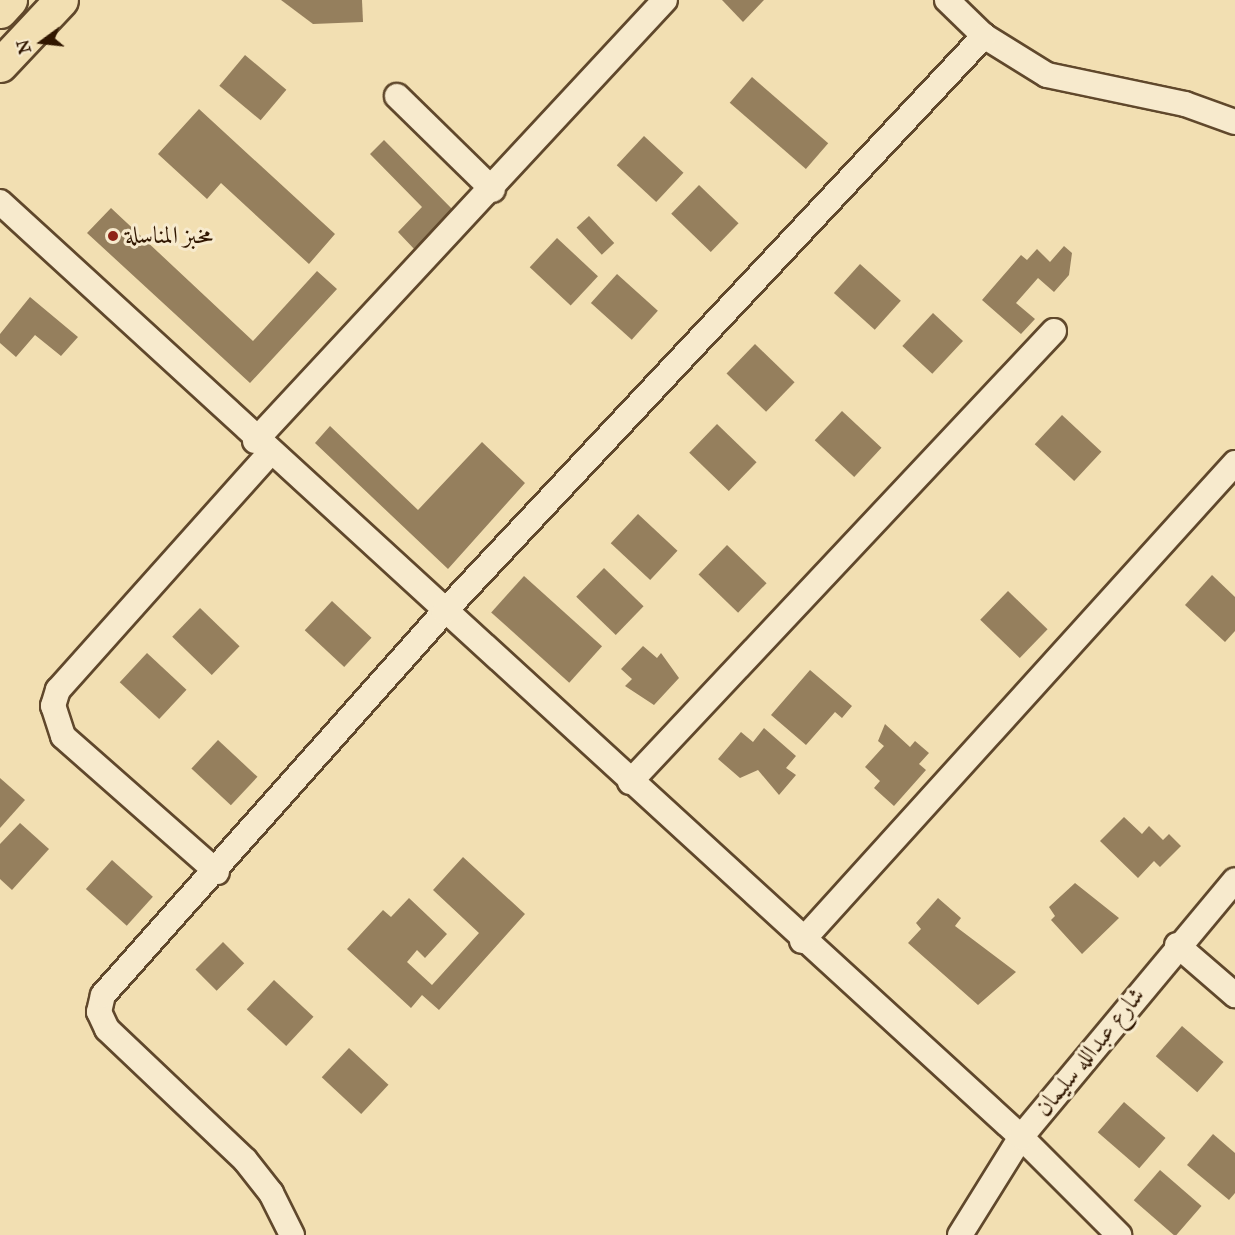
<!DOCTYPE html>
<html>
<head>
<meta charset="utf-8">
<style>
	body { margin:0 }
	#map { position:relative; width:1235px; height:1235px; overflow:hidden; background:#f2dfb2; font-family:"IM FELL Great Primer",Amiri,serif }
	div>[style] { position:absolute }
	.building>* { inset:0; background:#957f5d; transform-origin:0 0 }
	.roads { filter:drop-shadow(2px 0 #60482c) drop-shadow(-2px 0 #60482c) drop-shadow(0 2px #60482c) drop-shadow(0 -2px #60482c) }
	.street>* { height:24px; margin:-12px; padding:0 12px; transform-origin:12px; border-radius:12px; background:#f7eacd }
	.highway>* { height:33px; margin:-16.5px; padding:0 16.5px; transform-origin:16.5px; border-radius:16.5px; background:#f2dfb2 }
	.dots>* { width:16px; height:16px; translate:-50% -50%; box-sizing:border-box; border:3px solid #f7eacd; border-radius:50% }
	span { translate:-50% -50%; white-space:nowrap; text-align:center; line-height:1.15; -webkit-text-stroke:6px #f7eacd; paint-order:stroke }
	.poi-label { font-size:24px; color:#301600 }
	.left { translate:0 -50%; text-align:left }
	.street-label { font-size:24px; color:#301600 }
	.north { position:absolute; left:12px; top:12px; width:60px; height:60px; -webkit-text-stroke:4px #f7eacd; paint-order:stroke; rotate:255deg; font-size:16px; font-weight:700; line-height:24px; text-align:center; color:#301600 }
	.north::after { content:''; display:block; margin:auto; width:21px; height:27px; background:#301600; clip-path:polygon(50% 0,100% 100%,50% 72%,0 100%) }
</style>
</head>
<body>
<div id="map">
	<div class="building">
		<i style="clip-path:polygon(281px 0,362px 0,363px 22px,313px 24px)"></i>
		<i style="clip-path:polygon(722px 0,764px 0,743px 22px)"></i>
		<i style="left:245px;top:55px;width:54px;height:40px;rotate:40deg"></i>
		<i style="left:752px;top:77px;width:101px;height:34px;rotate:41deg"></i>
		<i style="clip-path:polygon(199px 109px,335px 234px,309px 264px,221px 183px,207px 199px,158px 154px)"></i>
		<i style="left:644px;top:136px;width:54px;height:40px;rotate:43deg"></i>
		<i style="clip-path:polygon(384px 140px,455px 212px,416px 251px,398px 232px,422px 207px,370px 154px)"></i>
		<i style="left:699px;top:185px;width:55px;height:40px;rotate:44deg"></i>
		<i style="clip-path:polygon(111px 208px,253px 341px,317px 271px,337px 289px,250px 383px,87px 233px)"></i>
		<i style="left:589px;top:216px;width:37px;height:17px;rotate:47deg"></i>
		<i style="left:557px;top:238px;width:56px;height:40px;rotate:43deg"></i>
		<i style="clip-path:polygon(1064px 246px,1072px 253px,1069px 275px,1054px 292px,1038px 278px,1016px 303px,1035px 319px,1021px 334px,982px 300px,1021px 255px,1027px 260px,1037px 249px,1050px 262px)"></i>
		<i style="left:860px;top:264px;width:55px;height:39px;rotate:42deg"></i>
		<i style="left:617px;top:274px;width:55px;height:39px;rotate:42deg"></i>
		<i style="clip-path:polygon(30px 297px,78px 337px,61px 356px,35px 335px,16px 357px,0 343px,0 334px)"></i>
		<i style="left:933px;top:313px;width:41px;height:45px;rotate:43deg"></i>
		<i style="left:755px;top:344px;width:55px;height:41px;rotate:44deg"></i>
		<i style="left:842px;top:411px;width:54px;height:40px;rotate:43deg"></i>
		<i style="left:1062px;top:415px;width:54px;height:40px;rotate:43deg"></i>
		<i style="left:717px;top:424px;width:55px;height:40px;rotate:44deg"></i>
		<i style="clip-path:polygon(330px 426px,418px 510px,482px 442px,525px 483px,448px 569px,315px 443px)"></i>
		<i style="left:638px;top:514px;width:54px;height:40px;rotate:43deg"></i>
		<i style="left:727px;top:545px;width:55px;height:41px;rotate:44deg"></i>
		<i style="left:604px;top:568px;width:55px;height:40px;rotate:44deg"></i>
		<i style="clip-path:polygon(1212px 575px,1235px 597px,1235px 631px,1225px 642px,1185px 605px)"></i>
		<i style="left:524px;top:576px;width:105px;height:49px;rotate:42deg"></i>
		<i style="left:1008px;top:591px;width:55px;height:40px;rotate:44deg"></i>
		<i style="left:332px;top:601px;width:54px;height:40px;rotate:43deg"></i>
		<i style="left:200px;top:608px;width:55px;height:40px;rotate:44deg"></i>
		<i style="clip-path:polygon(643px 646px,657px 658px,661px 653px,679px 678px,654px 705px,625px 686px,632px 679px,621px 669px)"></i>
		<i style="left:147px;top:653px;width:54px;height:40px;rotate:43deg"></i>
		<i style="clip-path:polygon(810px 670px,852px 706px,842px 718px,835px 712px,806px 745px,771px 715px)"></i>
		<i style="clip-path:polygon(885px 724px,910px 747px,915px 741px,929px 753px,919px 764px,926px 770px,894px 806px,874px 788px,880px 781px,865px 767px,884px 746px,878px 741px)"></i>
		<i style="clip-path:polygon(764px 728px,796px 756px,786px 768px,796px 775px,779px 795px,758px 770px,740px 778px,718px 759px,741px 732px,753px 742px)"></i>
		<i style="left:218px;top:740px;width:54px;height:39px;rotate:43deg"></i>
		<i style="clip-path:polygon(0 778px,25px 800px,0 828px)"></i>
		<i style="clip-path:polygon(1124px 817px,1142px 834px,1149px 826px,1163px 840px,1169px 834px,1181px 846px,1160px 867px,1154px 861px,1138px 878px,1100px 841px)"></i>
		<i style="clip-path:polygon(20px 823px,49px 849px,12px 890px,0 879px,0 844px)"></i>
		<i style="clip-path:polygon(463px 857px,525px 914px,439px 1010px,422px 995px,411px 1008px,347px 949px,383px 910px,391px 917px,409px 898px,447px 934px,425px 958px,417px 950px,407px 962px,432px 985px,479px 933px,433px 890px)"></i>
		<i style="left:112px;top:860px;width:55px;height:39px;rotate:42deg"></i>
		<i style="clip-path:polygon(1075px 883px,1119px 918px,1082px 954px,1051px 920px,1055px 916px,1049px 907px)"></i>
		<i style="clip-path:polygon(938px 898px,961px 918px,955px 926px,1016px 972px,978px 1005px,908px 943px,921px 929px,916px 923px)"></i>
		<i style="left:223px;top:942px;width:30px;height:39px;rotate:45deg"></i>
		<i style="left:274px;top:980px;width:54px;height:40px;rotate:43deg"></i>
		<i style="left:1182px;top:1026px;width:55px;height:40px;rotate:41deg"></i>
		<i style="left:349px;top:1048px;width:54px;height:40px;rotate:43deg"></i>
		<i style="left:1124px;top:1102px;width:55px;height:40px;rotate:41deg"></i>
		<i style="clip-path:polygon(1213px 1134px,1235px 1153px,1235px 1193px,1229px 1200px,1187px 1165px)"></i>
		<i style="left:1160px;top:1170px;width:55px;height:40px;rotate:41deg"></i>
	</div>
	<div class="roads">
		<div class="street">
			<i style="left:947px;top:0;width:52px;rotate:44.2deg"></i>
			<i style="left:984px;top:36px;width:74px;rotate:31.8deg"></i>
			<i style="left:1047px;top:75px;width:141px;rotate:11.9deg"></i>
			<i style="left:1185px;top:104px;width:53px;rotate:19.8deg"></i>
			<i style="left:397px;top:96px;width:134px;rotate:44.4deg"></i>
			<i style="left:0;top:202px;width:1384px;rotate:42.48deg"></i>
			<i style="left:1021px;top:1137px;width:139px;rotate:45deg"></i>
			<i style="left:255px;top:441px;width:602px;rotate:-47.09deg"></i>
			<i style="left:630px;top:782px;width:619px;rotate:-46.77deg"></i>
			<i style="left:217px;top:872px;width:205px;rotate:-138.6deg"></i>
			<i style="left:63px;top:736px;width:32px;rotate:-108deg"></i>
			<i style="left:53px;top:706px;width:17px;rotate:-73deg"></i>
			<i style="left:58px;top:690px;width:317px;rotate:-48.2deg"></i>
			<i style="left:802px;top:941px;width:645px;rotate:-47.83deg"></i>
			<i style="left:1177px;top:945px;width:77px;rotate:40.8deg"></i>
			<i style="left:292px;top:1235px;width:47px;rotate:-116.6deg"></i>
			<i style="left:271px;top:1193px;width:42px;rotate:-128.2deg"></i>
			<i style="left:245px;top:1160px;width:190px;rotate:-136.5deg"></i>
			<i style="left:107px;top:1029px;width:19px;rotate:-115deg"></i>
			<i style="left:99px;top:1012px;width:17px;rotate:-77deg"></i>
			<i style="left:103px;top:995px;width:513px;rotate:-48.32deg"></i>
			<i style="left:444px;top:612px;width:790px;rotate:-46.85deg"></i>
			<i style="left:960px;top:1235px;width:115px;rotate:-58.1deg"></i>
			<i style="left:1021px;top:1137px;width:334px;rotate:-50.2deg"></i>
		</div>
		<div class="highway">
			<i style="left:0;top:11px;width:15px;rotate:-48deg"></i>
			<i style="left:0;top:65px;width:89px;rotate:-46.8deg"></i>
		</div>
	</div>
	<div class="dots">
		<i style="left:113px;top:236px;background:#8f2418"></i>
	</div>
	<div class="poi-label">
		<span class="left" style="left:125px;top:236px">مخبز المناسلة</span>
	</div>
	<div class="street-label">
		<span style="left:1090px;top:1052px;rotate:-51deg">شارع عبدالله سليمان</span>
	</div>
	<div class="north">N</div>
</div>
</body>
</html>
